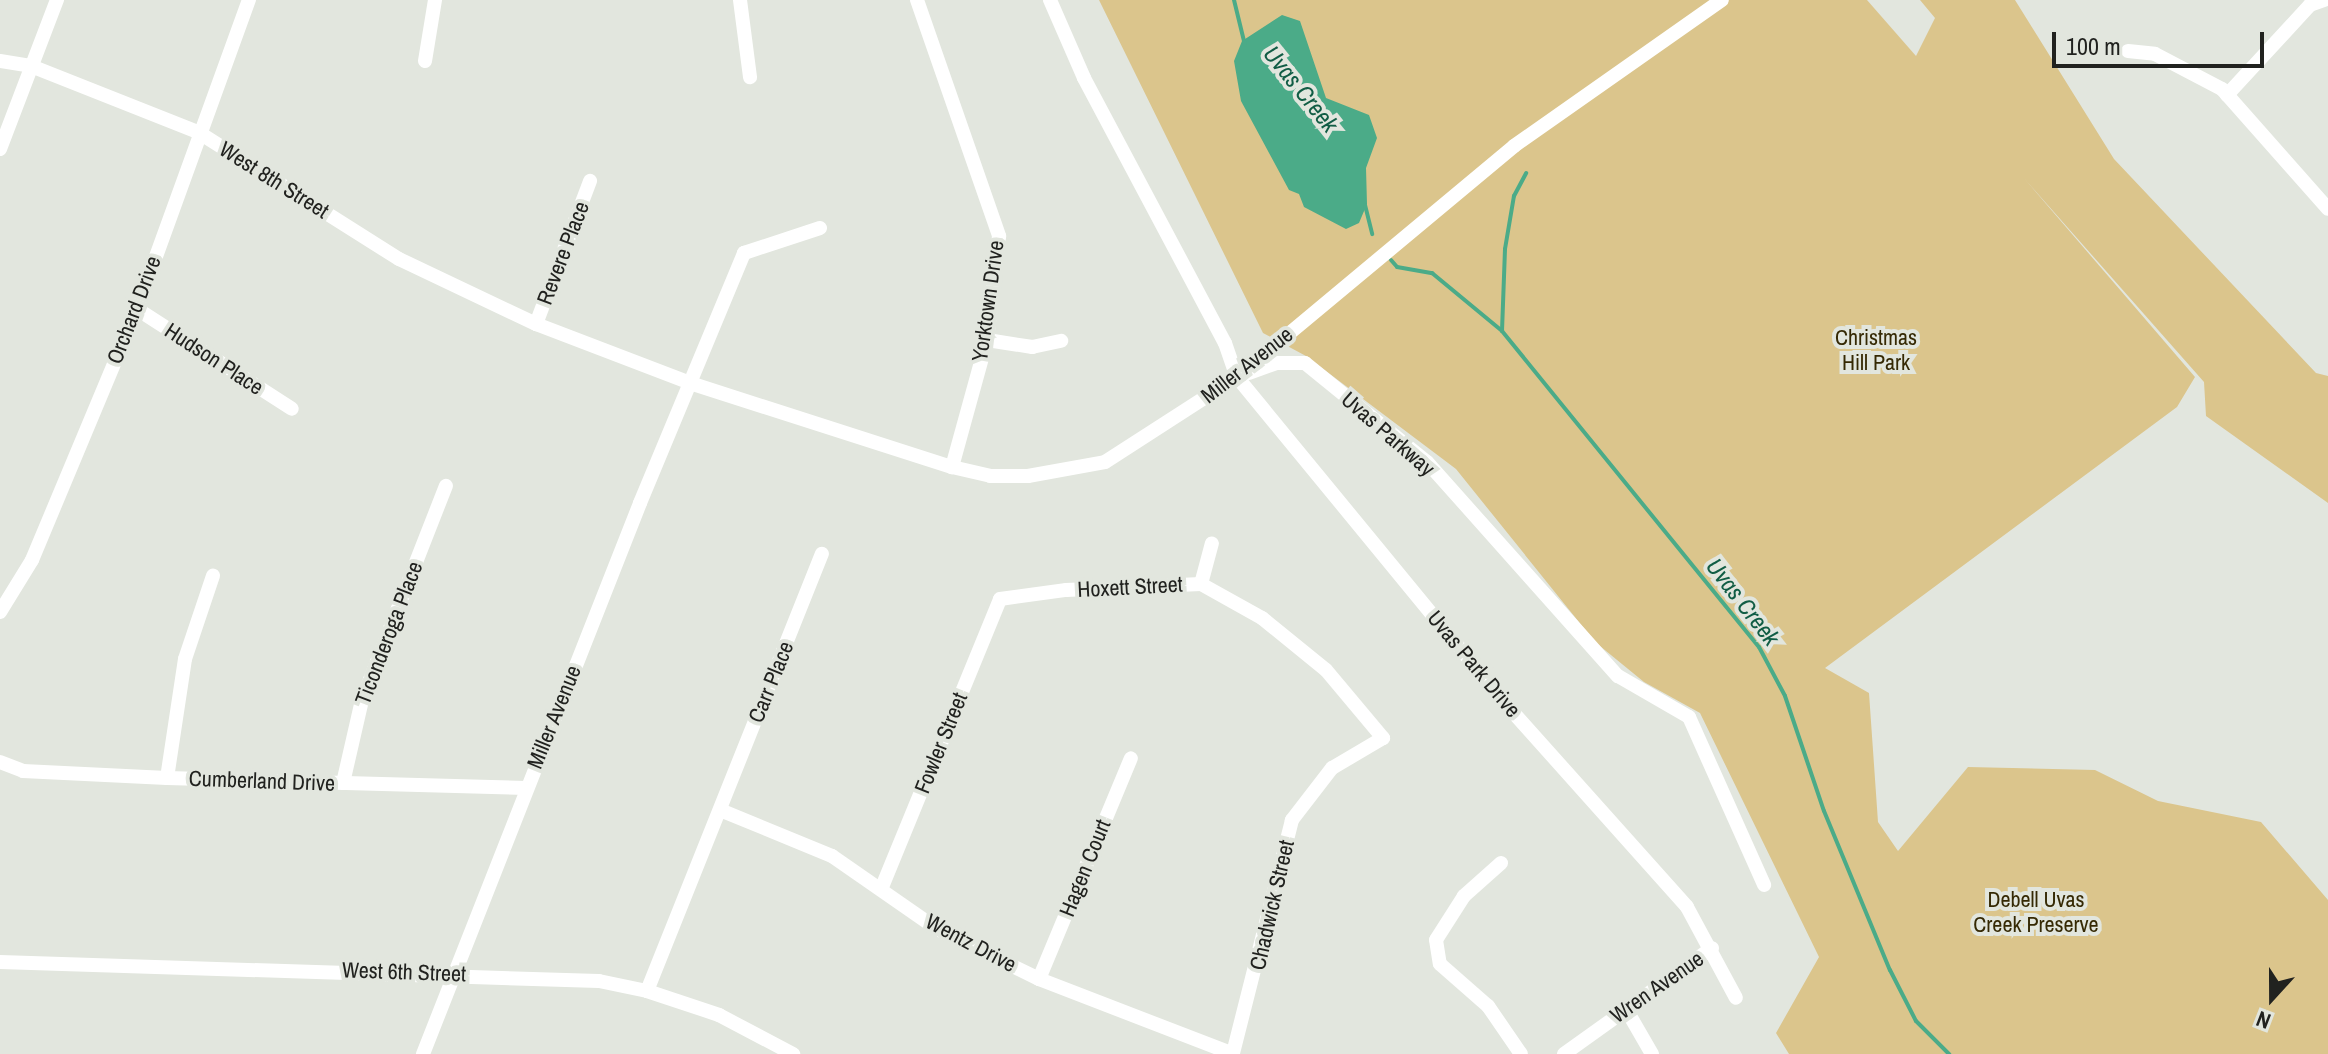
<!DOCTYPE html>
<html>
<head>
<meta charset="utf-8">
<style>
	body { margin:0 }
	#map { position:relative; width:2328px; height:1054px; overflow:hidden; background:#e2e6de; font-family:"Archivo Narrow",sans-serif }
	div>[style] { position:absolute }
	.green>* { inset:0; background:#dbc58c }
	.water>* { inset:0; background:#4bab88 }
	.stream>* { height:4px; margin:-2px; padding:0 2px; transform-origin:2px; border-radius:2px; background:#4bab88 }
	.minor>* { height:14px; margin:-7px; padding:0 7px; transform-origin:7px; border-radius:7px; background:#fff }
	span { translate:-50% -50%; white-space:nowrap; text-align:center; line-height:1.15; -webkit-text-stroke:8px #e2e6de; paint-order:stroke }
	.street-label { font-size:22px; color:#21221f }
	.park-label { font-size:22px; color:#352904 }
	.water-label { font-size:24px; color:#115d45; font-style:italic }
	.north { position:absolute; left:2232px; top:958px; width:80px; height:80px; -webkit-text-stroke:6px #e2e6de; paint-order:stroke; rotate:201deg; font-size:22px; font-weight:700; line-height:32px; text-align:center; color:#21221f }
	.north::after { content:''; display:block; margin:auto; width:28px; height:36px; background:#21221f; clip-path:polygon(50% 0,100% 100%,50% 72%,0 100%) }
	.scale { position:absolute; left:2052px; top:32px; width:212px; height:36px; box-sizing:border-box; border:4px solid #21221f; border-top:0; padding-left:10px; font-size:24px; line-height:28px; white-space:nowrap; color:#21221f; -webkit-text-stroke:6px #e2e6de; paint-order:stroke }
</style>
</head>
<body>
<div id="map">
	<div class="green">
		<i style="clip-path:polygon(1099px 0,1867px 0,1916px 56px,1935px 18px,1920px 0,2015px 0,2114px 159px,2316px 373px,2328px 376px,2328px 503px,2206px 416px,2204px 382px,2023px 177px,2195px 377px,2177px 407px,1825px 668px,1869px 693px,1878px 822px,1898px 851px,1968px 767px,2095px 770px,2158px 801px,2261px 822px,2328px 900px,2328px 1054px,1789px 1054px,1776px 1033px,1819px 957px,1700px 713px,1644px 682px,1595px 642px,1456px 469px,1306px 356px,1263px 333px)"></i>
	</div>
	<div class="water">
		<i style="clip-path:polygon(1282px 15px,1300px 21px,1326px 98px,1369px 115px,1377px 138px,1366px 168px,1367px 204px,1359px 223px,1346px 229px,1304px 207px,1299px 194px,1289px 190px,1241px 101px,1234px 61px,1242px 41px)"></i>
	</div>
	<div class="stream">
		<i style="left:1234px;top:0;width:46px;rotate:76.3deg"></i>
		<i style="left:1365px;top:205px;width:30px;rotate:76deg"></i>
		<i style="left:1391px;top:260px;width:9px;rotate:49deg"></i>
		<i style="left:1397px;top:267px;width:36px;rotate:10deg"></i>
		<i style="left:1432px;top:273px;width:91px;rotate:39.6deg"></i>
		<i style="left:1502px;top:331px;width:407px;rotate:50.9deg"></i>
		<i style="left:1759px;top:647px;width:55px;rotate:62deg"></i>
		<i style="left:1785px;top:696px;width:121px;rotate:71.3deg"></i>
		<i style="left:1824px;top:811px;width:172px;rotate:67.5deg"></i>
		<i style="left:1890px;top:970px;width:57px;rotate:63deg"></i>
		<i style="left:1916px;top:1021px;width:47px;rotate:45deg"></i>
		<i style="left:1502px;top:331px;width:82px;rotate:-87.9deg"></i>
		<i style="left:1505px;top:249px;width:54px;rotate:-80.4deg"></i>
		<i style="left:1514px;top:196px;width:26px;rotate:-62deg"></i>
	</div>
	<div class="minor">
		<i style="left:740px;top:0;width:78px;rotate:82.6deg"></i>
		<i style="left:917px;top:0;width:250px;rotate:70.8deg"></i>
		<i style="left:999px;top:236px;width:105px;rotate:96.6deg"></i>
		<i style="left:987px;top:340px;width:132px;rotate:105.4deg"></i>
		<i style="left:1050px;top:0;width:85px;rotate:66.4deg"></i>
		<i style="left:1084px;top:78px;width:300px;rotate:62deg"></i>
		<i style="left:1225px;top:343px;width:36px;rotate:71deg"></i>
		<i style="left:1237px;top:377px;width:419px;rotate:50.6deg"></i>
		<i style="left:1503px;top:701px;width:276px;rotate:48.2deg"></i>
		<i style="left:1687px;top:907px;width:103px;rotate:61.7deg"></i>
		<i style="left:2128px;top:51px;width:27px;rotate:6deg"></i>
		<i style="left:2155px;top:54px;width:76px;rotate:27.6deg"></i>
		<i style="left:2222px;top:89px;width:160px;rotate:48.5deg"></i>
		<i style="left:0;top:61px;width:31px;rotate:9deg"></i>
		<i style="left:31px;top:66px;width:180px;rotate:21.6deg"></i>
		<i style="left:198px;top:132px;width:238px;rotate:32.3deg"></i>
		<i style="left:399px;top:259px;width:152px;rotate:25.4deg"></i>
		<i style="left:536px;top:324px;width:168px;rotate:20.9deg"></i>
		<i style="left:693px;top:384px;width:272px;rotate:17.8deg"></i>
		<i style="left:952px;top:467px;width:39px;rotate:13deg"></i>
		<i style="left:990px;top:476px;width:38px"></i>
		<i style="left:1028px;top:476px;width:78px;rotate:-10.3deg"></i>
		<i style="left:1105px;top:462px;width:157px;rotate:-32.8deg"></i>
		<i style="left:1237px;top:377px;width:361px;rotate:-39.8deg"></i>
		<i style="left:1514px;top:146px;width:254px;rotate:-35.1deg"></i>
		<i style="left:425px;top:61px;width:62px;rotate:-80.7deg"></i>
		<i style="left:2227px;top:95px;width:122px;rotate:-47.3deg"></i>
		<i style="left:2310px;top:5px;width:15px;rotate:-20deg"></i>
		<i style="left:0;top:149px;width:160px;rotate:-69.1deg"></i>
		<i style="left:137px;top:309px;width:184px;rotate:32.8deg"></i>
		<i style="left:536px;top:324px;width:153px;rotate:-69.3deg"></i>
		<i style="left:987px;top:340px;width:46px;rotate:8.8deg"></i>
		<i style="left:1032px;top:347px;width:30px;rotate:-12deg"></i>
		<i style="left:1249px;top:373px;width:29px;rotate:-20deg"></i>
		<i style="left:1276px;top:363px;width:29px"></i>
		<i style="left:1305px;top:363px;width:157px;rotate:39.1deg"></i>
		<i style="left:1427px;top:462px;width:287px;rotate:48.3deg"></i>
		<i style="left:1618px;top:676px;width:82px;rotate:30deg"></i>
		<i style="left:1689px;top:717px;width:184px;rotate:65.9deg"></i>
		<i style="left:1201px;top:584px;width:42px;rotate:-75deg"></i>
		<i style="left:0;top:612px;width:61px;rotate:-58.4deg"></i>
		<i style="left:32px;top:560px;width:272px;rotate:-67.3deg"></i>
		<i style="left:137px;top:309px;width:329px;rotate:-70.1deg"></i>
		<i style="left:0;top:762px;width:25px;rotate:21deg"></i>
		<i style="left:23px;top:771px;width:144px;rotate:2.8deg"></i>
		<i style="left:167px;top:778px;width:359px;rotate:1.6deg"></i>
		<i style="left:167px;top:778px;width:120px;rotate:-81.4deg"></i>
		<i style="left:185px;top:659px;width:88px;rotate:-71.4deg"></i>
		<i style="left:343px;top:783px;width:85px;rotate:-77.1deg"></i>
		<i style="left:362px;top:700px;width:230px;rotate:-68.6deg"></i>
		<i style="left:720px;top:810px;width:121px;rotate:22.3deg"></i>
		<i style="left:832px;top:856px;width:128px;rotate:34.8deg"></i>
		<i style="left:937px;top:929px;width:114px;rotate:26.1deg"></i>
		<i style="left:1039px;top:979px;width:208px;rotate:21.1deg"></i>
		<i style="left:1501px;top:863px;width:50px;rotate:138.3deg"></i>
		<i style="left:1464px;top:896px;width:52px;rotate:122.5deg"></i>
		<i style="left:1436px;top:940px;width:24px;rotate:81deg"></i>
		<i style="left:1440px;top:964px;width:64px;rotate:41.2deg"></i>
		<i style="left:1488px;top:1006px;width:58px;rotate:55.5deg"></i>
		<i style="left:882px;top:887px;width:311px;rotate:-67.7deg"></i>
		<i style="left:1000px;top:599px;width:67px;rotate:-7.8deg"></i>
		<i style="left:1066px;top:590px;width:135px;rotate:-2.5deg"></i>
		<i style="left:1201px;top:584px;width:70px;rotate:29.1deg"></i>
		<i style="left:1262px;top:618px;width:82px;rotate:39.1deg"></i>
		<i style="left:1326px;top:670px;width:89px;rotate:50deg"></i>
		<i style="left:1383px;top:738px;width:59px;rotate:149.5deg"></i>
		<i style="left:1332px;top:768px;width:66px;rotate:127.6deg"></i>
		<i style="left:1292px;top:820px;width:241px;rotate:104.2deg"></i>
		<i style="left:0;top:962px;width:599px;rotate:1.82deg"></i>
		<i style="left:599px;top:981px;width:49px;rotate:11.8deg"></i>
		<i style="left:647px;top:991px;width:76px;rotate:18.4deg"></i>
		<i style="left:719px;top:1015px;width:84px;rotate:27.8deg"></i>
		<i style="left:1039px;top:979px;width:239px;rotate:-67.4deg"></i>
		<i style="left:647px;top:991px;width:471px;rotate:-68.2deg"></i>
		<i style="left:1626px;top:1009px;width:52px;rotate:60deg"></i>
		<i style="left:423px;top:1054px;width:592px;rotate:-68.5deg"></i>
		<i style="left:640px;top:503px;width:271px;rotate:-67.4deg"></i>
		<i style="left:744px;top:253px;width:80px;rotate:-18.2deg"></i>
		<i style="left:1564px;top:1054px;width:182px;rotate:-35.6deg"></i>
	</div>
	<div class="street-label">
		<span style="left:274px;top:180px;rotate:32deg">West 8th Street</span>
		<span style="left:563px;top:253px;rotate:-69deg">Revere Place</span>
		<span style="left:988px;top:301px;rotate:-82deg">Yorktown Drive</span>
		<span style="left:134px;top:310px;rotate:-69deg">Orchard Drive</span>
		<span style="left:214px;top:359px;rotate:33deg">Hudson Place</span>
		<span style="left:1247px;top:365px;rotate:-38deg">Miller Avenue</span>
		<span style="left:1388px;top:434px;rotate:41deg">Uvas Parkway</span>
		<span style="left:1130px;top:587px;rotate:-3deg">Hoxett Street</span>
		<span style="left:389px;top:633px;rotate:-69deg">Ticonderoga Place</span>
		<span style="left:1474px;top:664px;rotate:50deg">Uvas Park Drive</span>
		<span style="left:771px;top:682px;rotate:-68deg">Carr Place</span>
		<span style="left:554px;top:717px;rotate:-68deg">Miller Avenue</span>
		<span style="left:941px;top:743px;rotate:-68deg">Fowler Street</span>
		<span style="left:262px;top:781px;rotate:2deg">Cumberland Drive</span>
		<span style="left:1085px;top:868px;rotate:-68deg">Hagen Court</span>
		<span style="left:1272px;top:905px;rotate:-77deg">Chadwick Street</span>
		<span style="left:971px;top:943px;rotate:28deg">Wentz Drive</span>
		<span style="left:404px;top:972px;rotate:2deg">West 6th Street</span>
		<span style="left:1657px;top:987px;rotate:-35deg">Wren Avenue</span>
	</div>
	<div class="park-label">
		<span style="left:1876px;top:350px">Christmas<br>Hill Park</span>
		<span style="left:2036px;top:912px">Debell Uvas<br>Creek Preserve</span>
	</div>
	<div class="water-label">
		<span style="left:1301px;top:89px;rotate:51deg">Uvas Creek</span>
		<span style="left:1743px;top:602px;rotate:52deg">Uvas Creek</span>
	</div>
	<div class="north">N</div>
	<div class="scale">100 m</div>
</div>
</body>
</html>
